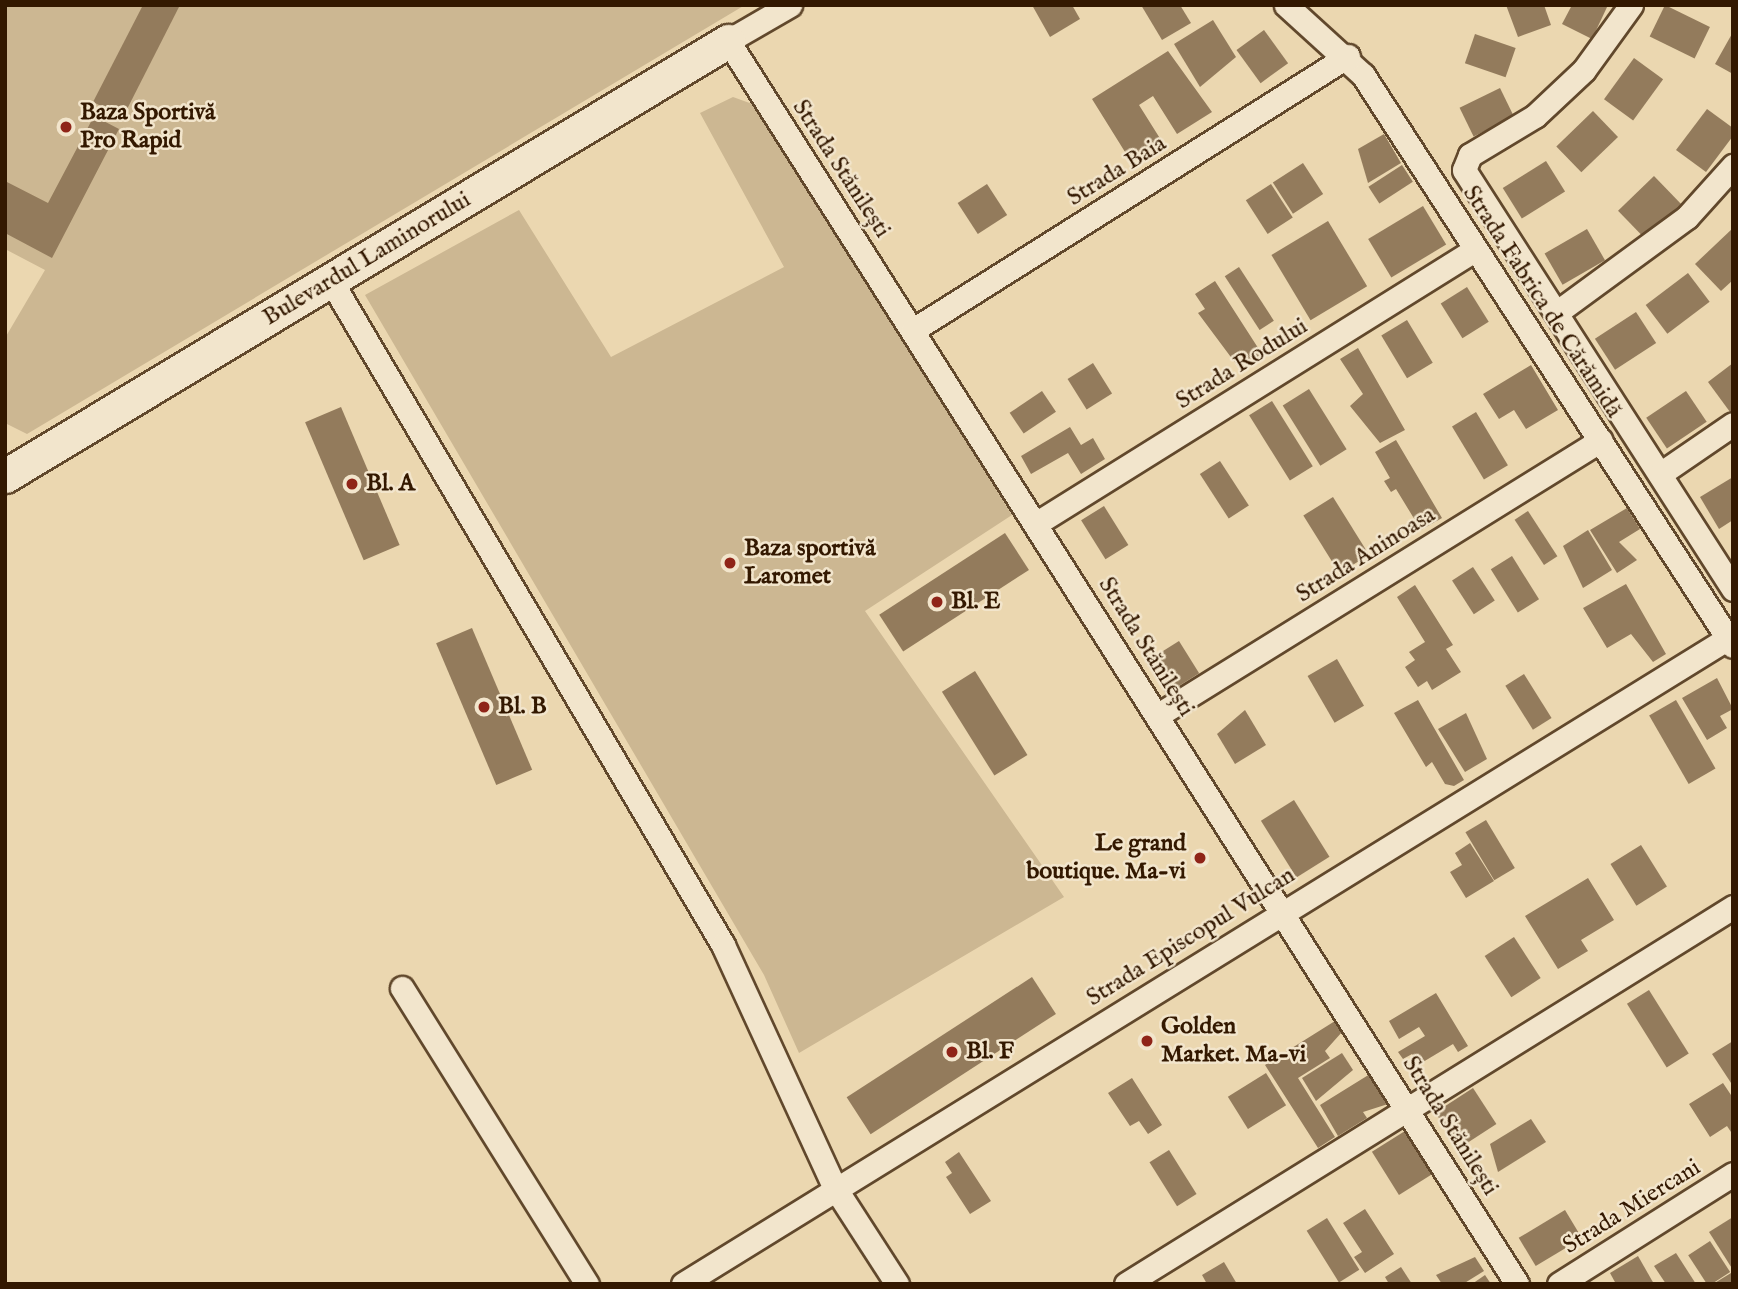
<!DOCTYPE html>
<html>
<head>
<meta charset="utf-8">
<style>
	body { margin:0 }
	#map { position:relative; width:1738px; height:1289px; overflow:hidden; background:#ebd7b0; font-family:"IM FELL English",serif }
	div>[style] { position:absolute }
	.green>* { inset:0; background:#ccb792 }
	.building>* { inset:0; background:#937b5c; transform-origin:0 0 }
	.roads { filter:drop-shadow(2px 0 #61482c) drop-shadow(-2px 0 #61482c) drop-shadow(0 2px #61482c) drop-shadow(0 -2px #61482c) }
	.street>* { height:23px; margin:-11.5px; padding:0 11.5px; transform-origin:11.5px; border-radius:11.5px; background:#f2e5cc }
	.secondary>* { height:33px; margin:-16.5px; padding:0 16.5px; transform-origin:16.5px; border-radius:16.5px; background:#f2e5cc }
	.dots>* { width:19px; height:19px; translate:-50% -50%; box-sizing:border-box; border:4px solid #f2e5cc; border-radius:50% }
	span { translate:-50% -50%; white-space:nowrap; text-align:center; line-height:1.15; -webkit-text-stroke:5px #f2e5cc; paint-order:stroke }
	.poi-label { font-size:24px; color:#331800; font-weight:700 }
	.left { translate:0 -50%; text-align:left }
	.right { translate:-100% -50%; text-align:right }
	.street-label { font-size:24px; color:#331800 }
	.frame { position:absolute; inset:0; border:7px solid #331800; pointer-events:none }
</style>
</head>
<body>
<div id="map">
	<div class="green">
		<i style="clip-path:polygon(5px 5px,198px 6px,745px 5px,27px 434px,5px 423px,5px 338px,45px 270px,5px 249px)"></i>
		<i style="clip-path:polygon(733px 97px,755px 105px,1012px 515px,865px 611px,1064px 897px,799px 1053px,764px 975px,365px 295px,519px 210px,611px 357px,784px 267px,700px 113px)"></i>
	</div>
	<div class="building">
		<i style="clip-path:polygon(143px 5px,180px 5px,123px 117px,93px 102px)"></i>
		<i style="clip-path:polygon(1032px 5px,1072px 5px,1080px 19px,1050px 37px)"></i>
		<i style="clip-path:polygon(1141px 5px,1180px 5px,1191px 23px,1162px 40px)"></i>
		<i style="clip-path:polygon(1506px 5px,1544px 5px,1551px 25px,1518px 37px)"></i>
		<i style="clip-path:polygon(1572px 5px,1608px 5px,1592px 39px,1562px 24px)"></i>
		<i style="left:1665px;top:5px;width:50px;height:35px;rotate:26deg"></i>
		<i style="clip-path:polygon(1213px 20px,1236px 57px,1200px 87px,1174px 44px)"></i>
		<i style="left:1264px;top:30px;width:41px;height:34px;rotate:54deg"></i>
		<i style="clip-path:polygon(1733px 32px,1733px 74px,1715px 64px)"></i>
		<i style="left:1475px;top:34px;width:43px;height:31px;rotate:19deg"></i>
		<i style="clip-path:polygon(1168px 51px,1212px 112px,1177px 134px,1153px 96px,1139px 105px,1161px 140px,1130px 160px,1092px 99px)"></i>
		<i style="left:1634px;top:58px;width:36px;height:51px;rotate:36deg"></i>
		<i style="left:1500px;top:88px;width:32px;height:45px;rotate:64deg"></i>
		<i style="clip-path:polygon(1707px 109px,1733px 128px,1733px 136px,1706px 172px,1676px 150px)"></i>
		<i style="left:1593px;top:111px;width:36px;height:51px;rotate:46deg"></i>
		<i style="clip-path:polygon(94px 116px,119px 129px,52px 258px,5px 233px,5px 181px,48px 203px)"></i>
		<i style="clip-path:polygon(1384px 134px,1401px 163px,1368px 183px,1358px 149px)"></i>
		<i style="left:1546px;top:161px;width:36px;height:51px;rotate:58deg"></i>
		<i style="left:1303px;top:163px;width:37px;height:36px;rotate:57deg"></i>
		<i style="left:1402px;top:165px;width:20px;height:40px;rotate:57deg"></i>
		<i style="left:1654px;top:176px;width:39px;height:50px;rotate:46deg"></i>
		<i style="left:987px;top:184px;width:37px;height:35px;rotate:57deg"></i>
		<i style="left:1271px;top:184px;width:40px;height:30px;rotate:57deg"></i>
		<i style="left:1423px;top:206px;width:45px;height:64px;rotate:59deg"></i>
		<i style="left:1328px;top:221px;width:76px;height:66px;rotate:59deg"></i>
		<i style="clip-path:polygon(1733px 228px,1733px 280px,1721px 291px,1695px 264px)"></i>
		<i style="left:1587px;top:229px;width:36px;height:49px;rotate:60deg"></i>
		<i style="left:1239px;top:267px;width:64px;height:17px;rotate:57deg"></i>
		<i style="left:1688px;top:273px;width:36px;height:53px;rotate:53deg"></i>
		<i style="clip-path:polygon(1215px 281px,1262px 354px,1239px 368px,1198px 313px,1205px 309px,1195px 294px)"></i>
		<i style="left:1467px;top:287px;width:41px;height:31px;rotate:58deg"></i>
		<i style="left:1636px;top:312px;width:37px;height:49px;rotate:57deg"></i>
		<i style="left:1407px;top:320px;width:50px;height:30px;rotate:59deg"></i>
		<i style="clip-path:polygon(1358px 348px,1405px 430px,1380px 443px,1350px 406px,1363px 394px,1340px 359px)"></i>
		<i style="left:1093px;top:363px;width:36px;height:30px;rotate:58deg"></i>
		<i style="clip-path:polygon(1733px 363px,1733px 410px,1730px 412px,1708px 382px)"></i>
		<i style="clip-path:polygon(1531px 365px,1558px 410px,1526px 429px,1514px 410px,1499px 419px,1483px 394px)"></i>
		<i style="left:1309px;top:389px;width:71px;height:31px;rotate:58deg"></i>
		<i style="left:1042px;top:391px;width:25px;height:39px;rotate:56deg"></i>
		<i style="left:1686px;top:391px;width:37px;height:48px;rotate:56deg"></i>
		<i style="left:1272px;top:401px;width:77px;height:27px;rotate:58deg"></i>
		<i style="left:341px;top:407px;width:150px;height:39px;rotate:67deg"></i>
		<i style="left:1476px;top:412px;width:62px;height:28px;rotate:59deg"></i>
		<i style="clip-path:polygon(1070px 427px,1081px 445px,1093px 438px,1105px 459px,1081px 474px,1068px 453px,1031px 474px,1021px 456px)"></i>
		<i style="clip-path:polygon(1396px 440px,1442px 518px,1421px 530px,1396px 489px,1391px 492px,1384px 481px,1390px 478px,1375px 452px)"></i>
		<i style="left:1220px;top:461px;width:53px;height:24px;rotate:57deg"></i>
		<i style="clip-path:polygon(1733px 477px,1733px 520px,1719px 529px,1700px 497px)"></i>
		<i style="left:1333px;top:497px;width:68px;height:35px;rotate:58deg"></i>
		<i style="left:1104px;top:506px;width:46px;height:27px;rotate:58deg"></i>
		<i style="clip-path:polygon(1627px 508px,1640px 529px,1619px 542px,1637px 560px,1617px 573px,1590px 530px)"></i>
		<i style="left:1528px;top:511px;width:54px;height:16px;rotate:57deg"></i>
		<i style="clip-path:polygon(1588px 530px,1612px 570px,1583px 588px,1563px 546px)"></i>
		<i style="left:1005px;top:533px;width:44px;height:150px;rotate:57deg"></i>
		<i style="left:1512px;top:556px;width:51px;height:25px;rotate:58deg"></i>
		<i style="left:1473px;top:567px;width:40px;height:25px;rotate:57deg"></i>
		<i style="clip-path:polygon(1626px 584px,1666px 654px,1653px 662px,1631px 634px,1607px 648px,1583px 608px)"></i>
		<i style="clip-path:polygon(1415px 585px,1453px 645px,1446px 649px,1461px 672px,1432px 690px,1427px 681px,1418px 687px,1405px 667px,1415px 660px,1409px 652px,1425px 642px,1397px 597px)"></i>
		<i style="left:472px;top:628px;width:154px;height:39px;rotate:67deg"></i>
		<i style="left:1179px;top:641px;width:38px;height:39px;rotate:58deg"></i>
		<i style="left:1337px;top:659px;width:54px;height:34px;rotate:60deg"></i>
		<i style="left:975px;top:671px;width:99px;height:39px;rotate:58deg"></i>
		<i style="left:1524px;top:674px;width:52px;height:22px;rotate:58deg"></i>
		<i style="clip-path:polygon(1717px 678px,1733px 709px,1720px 716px,1727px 728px,1707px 740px,1682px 698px)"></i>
		<i style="clip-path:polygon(1418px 700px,1464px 780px,1454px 786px,1445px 784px,1432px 762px,1426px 767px,1394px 713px)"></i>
		<i style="left:1676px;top:700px;width:79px;height:31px;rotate:60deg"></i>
		<i style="clip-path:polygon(1245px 710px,1266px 745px,1235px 764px,1217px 734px)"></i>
		<i style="clip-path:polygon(1466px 713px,1487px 759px,1465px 772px,1438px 729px)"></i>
		<i style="left:1294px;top:800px;width:67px;height:39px;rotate:58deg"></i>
		<i style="left:1486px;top:820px;width:56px;height:24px;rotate:59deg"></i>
		<i style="clip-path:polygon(1470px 843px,1494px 881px,1466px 898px,1450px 872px,1462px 865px,1455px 853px)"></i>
		<i style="left:1641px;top:845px;width:49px;height:36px;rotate:58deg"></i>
		<i style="clip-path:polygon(1588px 878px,1614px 920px,1581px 940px,1588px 951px,1558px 969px,1525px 916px)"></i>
		<i style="left:1514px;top:937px;width:49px;height:35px;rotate:57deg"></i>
		<i style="left:1032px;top:977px;width:44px;height:221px;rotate:57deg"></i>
		<i style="left:1649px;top:990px;width:75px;height:26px;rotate:58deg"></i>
		<i style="clip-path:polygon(1436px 993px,1468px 1046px,1458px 1052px,1453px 1044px,1418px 1065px,1412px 1054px,1403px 1059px,1398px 1052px,1425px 1036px,1419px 1027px,1399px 1039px,1389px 1021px)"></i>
		<i style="clip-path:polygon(1335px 1021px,1342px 1032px,1325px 1051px,1330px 1058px,1298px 1078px,1335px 1137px,1318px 1148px,1265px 1065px)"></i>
		<i style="clip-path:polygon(1733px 1041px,1733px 1086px,1712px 1054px)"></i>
		<i style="clip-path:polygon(1342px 1053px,1353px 1070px,1316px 1101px,1302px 1078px)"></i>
		<i style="left:1266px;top:1073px;width:38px;height:45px;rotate:58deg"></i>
		<i style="clip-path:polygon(1370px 1074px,1388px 1104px,1363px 1112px,1367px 1118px,1338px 1136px,1320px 1105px)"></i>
		<i style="clip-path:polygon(1132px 1078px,1162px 1125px,1148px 1134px,1139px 1121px,1130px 1126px,1108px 1093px)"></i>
		<i style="clip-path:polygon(1723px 1083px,1733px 1098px,1733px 1135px,1727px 1126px,1710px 1137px,1689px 1104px)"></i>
		<i style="left:1473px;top:1088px;width:43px;height:45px;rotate:57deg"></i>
		<i style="clip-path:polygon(1531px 1119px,1546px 1142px,1498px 1172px,1490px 1144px)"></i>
		<i style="left:1405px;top:1131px;width:51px;height:39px;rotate:58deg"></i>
		<i style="left:1169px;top:1150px;width:52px;height:23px;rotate:58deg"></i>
		<i style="clip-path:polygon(959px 1152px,991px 1201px,970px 1214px,946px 1177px,952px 1173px,945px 1162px)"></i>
		<i style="clip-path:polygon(1365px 1209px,1394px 1254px,1365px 1273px,1354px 1257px,1362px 1252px,1343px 1223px)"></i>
		<i style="left:1565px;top:1210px;width:33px;height:54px;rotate:59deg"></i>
		<i style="clip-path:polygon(1733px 1217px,1733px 1270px,1709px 1232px)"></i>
		<i style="left:1327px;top:1218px;width:61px;height:24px;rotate:58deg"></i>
		<i style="left:1710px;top:1241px;width:37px;height:26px;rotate:57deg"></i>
		<i style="clip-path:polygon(1676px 1253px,1696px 1284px,1666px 1284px,1654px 1266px)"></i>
		<i style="clip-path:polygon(1638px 1256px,1654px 1284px,1616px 1284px,1610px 1273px)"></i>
		<i style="clip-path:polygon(1475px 1257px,1484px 1271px,1463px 1284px,1442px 1284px,1436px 1275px)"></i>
		<i style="clip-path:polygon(1224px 1262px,1237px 1284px,1207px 1284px,1202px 1275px)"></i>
		<i style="clip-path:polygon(1401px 1267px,1412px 1284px,1389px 1284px,1385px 1277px)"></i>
		<i style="clip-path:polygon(1732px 1272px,1733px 1284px,1713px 1284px,1731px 1273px)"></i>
		<i style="clip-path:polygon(1485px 1275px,1491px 1284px,1472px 1284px)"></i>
	</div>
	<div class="roads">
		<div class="street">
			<i style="left:790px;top:5px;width:72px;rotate:149.9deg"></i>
			<i style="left:728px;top:41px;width:1472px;rotate:57.59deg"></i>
			<i style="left:1286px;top:5px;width:104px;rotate:42.3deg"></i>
			<i style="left:1363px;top:75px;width:680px;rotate:57.06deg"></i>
			<i style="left:1631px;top:5px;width:80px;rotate:125.9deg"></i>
			<i style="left:1584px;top:70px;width:67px;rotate:136.8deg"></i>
			<i style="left:1535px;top:116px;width:76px;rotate:149deg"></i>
			<i style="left:1470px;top:155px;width:16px;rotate:112deg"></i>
			<i style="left:1464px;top:170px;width:498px;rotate:57.3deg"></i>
			<i style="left:331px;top:281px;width:771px;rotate:59.44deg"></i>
			<i style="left:723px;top:945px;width:268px;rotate:65.3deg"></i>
			<i style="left:835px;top:1188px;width:114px;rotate:57.1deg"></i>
			<i style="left:1556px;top:313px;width:162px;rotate:-36.2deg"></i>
			<i style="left:1687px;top:217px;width:69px;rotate:-48deg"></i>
			<i style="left:913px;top:330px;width:514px;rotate:-32.21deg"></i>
			<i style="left:1660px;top:474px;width:88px;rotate:-34.4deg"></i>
			<i style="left:1037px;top:523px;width:517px;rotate:-31.97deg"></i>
			<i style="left:1158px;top:715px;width:521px;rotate:-31.83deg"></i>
			<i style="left:402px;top:988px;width:349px;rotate:58deg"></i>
			<i style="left:683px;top:1284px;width:1234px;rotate:-31.72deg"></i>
			<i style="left:1126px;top:1284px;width:715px;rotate:-31.84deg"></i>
			<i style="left:1559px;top:1284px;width:206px;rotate:-32.3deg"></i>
		</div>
		<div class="secondary">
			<i style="left:5px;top:476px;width:844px;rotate:-31.03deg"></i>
		</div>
	</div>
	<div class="dots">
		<i style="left:66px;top:127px;background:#8f2418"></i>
		<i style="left:352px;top:484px;background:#8f2418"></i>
		<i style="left:730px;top:563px;background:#8f2418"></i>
		<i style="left:937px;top:602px;background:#8f2418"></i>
		<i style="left:484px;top:707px;background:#8f2418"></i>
		<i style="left:1200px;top:858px;background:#8f2418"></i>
		<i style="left:1147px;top:1041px;background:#8f2418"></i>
		<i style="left:952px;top:1052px;background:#8f2418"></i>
	</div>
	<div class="poi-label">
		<span class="left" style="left:80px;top:127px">Baza Sportivă<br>Pro Rapid</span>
		<span class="left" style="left:366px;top:484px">Bl. A</span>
		<span class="left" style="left:744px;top:563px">Baza sportivă<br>Laromet</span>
		<span class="left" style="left:951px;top:602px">Bl. E</span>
		<span class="left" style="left:498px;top:707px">Bl. B</span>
		<span class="right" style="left:1186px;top:858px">Le grand<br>boutique. Ma-vi</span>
		<span class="left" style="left:1161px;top:1041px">Golden<br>Market. Ma-vi</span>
		<span class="left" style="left:966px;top:1052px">Bl. F</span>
	</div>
	<div class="street-label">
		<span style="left:841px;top:169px;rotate:57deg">Strada Stănilești</span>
		<span style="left:1117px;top:171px;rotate:-32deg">Strada Baia</span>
		<span style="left:367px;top:259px;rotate:-31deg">Bulevardul Laminorului</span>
		<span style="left:1542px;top:302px;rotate:57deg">Strada Fabrica de Cărămidă</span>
		<span style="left:1242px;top:364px;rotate:-32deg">Strada Rodului</span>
		<span style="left:1366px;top:555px;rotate:-32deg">Strada Aninoasa</span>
		<span style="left:1146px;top:647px;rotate:58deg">Strada Stănilești</span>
		<span style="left:1191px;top:937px;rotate:-32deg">Strada Episcopul Vulcan</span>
		<span style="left:1450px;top:1126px;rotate:58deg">Strada Stănilești</span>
		<span style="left:1632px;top:1207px;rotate:-32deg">Strada Miercani</span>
	</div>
	<div class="frame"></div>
</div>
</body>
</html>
